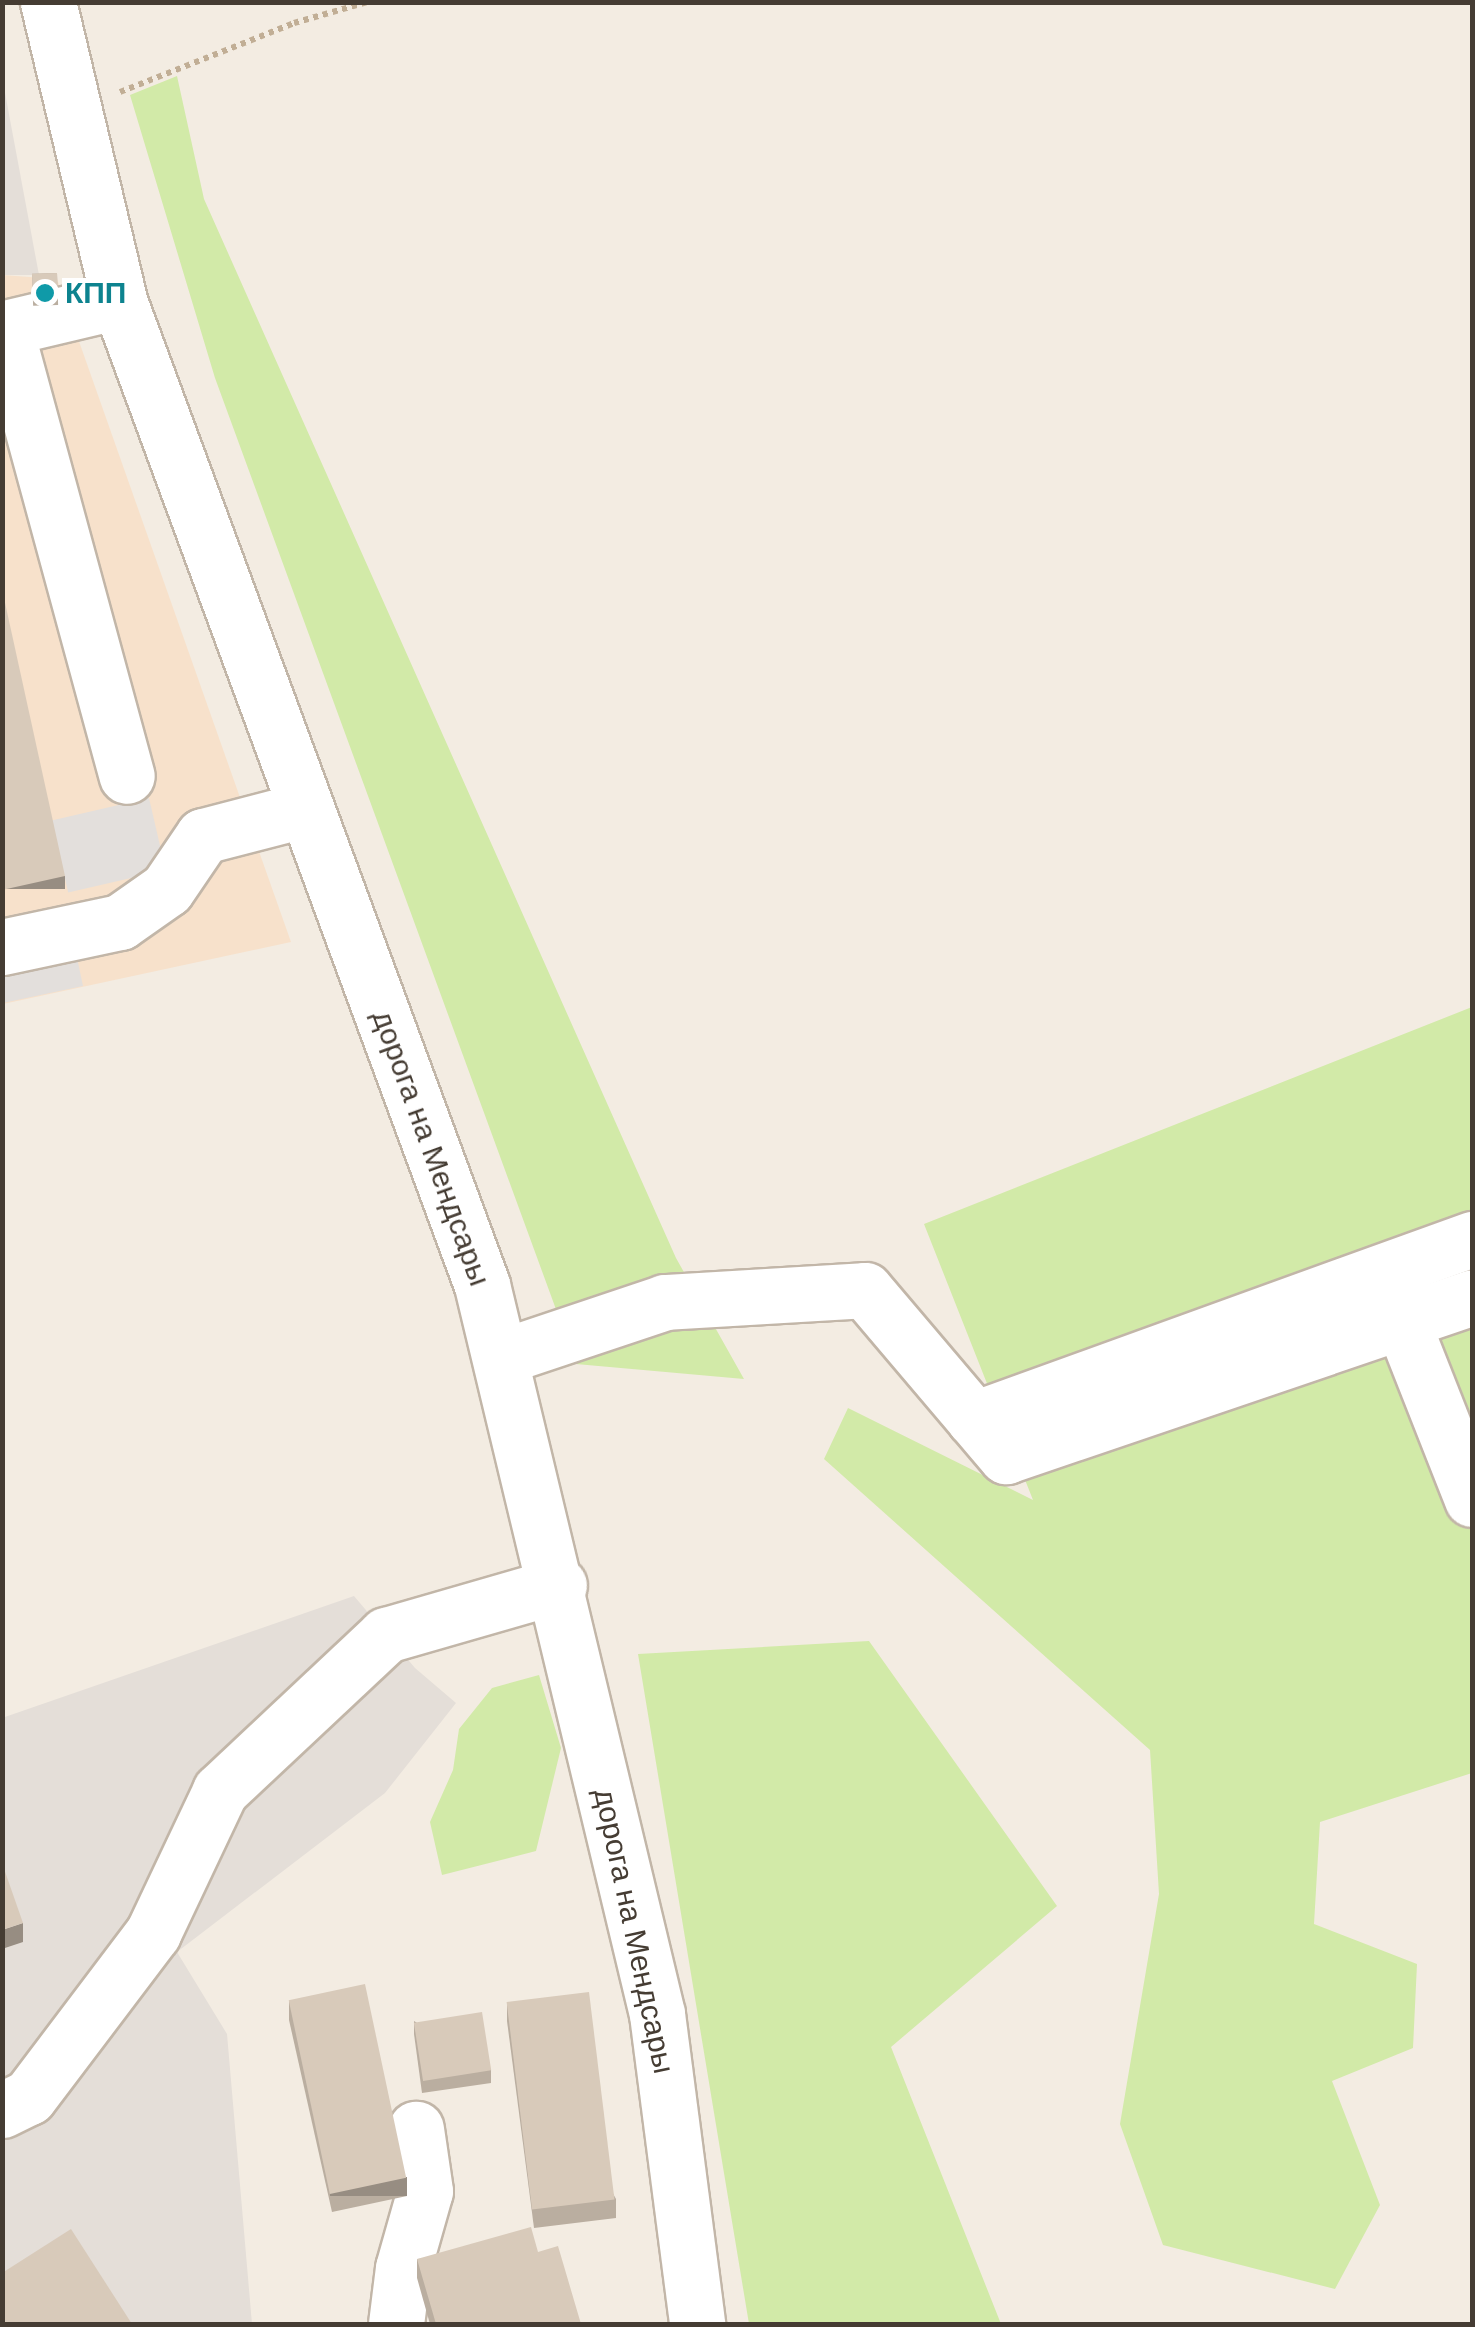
<!DOCTYPE html>
<html>
<head>
<meta charset="utf-8">
<style>
  body { margin:0 }
  #map { position:relative; width:1475px; height:2327px; overflow:hidden; background:#f3ece2; font-family:Arial,sans-serif }
  div>[style] { position:absolute }
  [style*='--x'] { left:calc(var(--x)*1px); top:calc(var(--y)*1px); width:calc(var(--w)*1px); rotate:calc(var(--a)*1deg) }
  .commercial>* { inset:0; background:#f7e1cb }
  .industrial>* { inset:0; background:#e4ded8 }
  .green>* { inset:0; background:#d2eaa8 }
  .parking>* { inset:0; background:#e3dfdc; transform-origin:0 0 }
  .path>* { height:6px; margin-top:-3px; transform-origin:0; background:repeating-linear-gradient(90deg,#c1ae95 0 5px,transparent 0 10px) }
  .roads { filter:drop-shadow(2px 0 #c2b6a8) drop-shadow(-2px 0 #c2b6a8) drop-shadow(0 2px #c2b6a8) drop-shadow(0 -2px #c2b6a8) }
  .minor>* { height:55px; margin:-27.5px; padding:0 27.5px; transform-origin:27.5px; border-radius:27.5px; background:#fff }
  .wall>* { inset:0; background:#baaea0; transform-origin:0 0 }
  .shaded-wall>* { inset:0; background:#978d82; transform-origin:0 0 }
  .building>* { inset:0; background:#d8caba; transform-origin:0 0 }
  .dots>* { width:28px; height:28px; translate:-50% -50%; box-sizing:border-box; border:5px solid #fff; border-radius:50% }
  span { translate:-50% -50%; white-space:nowrap; text-align:center; line-height:1.15; -webkit-text-stroke:10px #fff; paint-order:stroke }
  .culture-label { font-size:30px; color:#0d838f; font-weight:700 }
  .left { translate:0 -50%; text-align:left }
  .street-label { font-size:30px; color:#453c33 }
  .frame { position:absolute; inset:0; border:5px solid #453c33; pointer-events:none }
</style>
</head>
<body>
<div id="map">
  <div class="commercial">
    <div style="clip-path:polygon(2px 275px,57px 279px,291px 942px,3px 1004px)"></div>
  </div>
  <div class="industrial">
    <div style="clip-path:polygon(3px 82px,39px 275px,3px 275px)"></div>
    <div style="clip-path:polygon(354px 1596px,415px 1668px,456px 1703px,385px 1793px,177px 1952px,227px 2034px,252px 2324px,3px 2324px,2px 1718px)"></div>
  </div>
  <div class="green">
    <div style="clip-path:polygon(177px 76px,204px 199px,676px 1258px,744px 1379px,576px 1364px,215px 378px,130px 95px)"></div>
    <div style="clip-path:polygon(1472px 1007px,1472px 1773px,1320px 1822px,1314px 1924px,1417px 1964px,1413px 2048px,1332px 2081px,1380px 2205px,1335px 2289px,1163px 2245px,1120px 2124px,1159px 1894px,1150px 1750px,824px 1459px,848px 1408px,1033px 1500px,924px 1224px)"></div>
    <div style="clip-path:polygon(869px 1641px,1057px 1906px,891px 2047px,1001px 2324px,749px 2324px,638px 1654px)"></div>
    <div style="clip-path:polygon(539px 1675px,561px 1748px,536px 1851px,442px 1875px,430px 1822px,453px 1770px,459px 1729px,492px 1688px)"></div>
  </div>
  <div class="parking">
    <div style="left:149px;top:798px;width:74px;height:100px;rotate:77deg"></div>
    <div style="clip-path:polygon(69px 920px,83px 986px,3px 1003px,2px 934px)"></div>
  </div>
  <div class="path">
    <div style="--x:120;--y:92;--w:187;--a:-21.6"></div>
    <div style="--x:294;--y:23;--w:76;--a:-16"></div>
  </div>
  <div class="roads">
    <div class="minor">
      <div style="--x:48;--y:2;--w:307;--a:76.6"></div>
      <div style="--x:119;--y:301;--w:1049;--a:69.75"></div>
      <div style="--x:482;--y:1285;--w:750;--a:76.5"></div>
      <div style="--x:657;--y:2014;--w:313;--a:82.6"></div>
      <div style="--x:119;--y:301;--w:117;--a:166.7"></div>
      <div style="--x:5;--y:328;--w:464;--a:74.8"></div>
      <div style="--x:2;--y:947;--w:121;--a:-12"></div>
      <div style="--x:120;--y:922;--w:57;--a:-35.1"></div>
      <div style="--x:167;--y:889;--w:64;--a:-55.8"></div>
      <div style="--x:203;--y:836;--w:103;--a:-14.6"></div>
      <div style="--x:1403;--y:1324;--w:188;--a:68.5"></div>
      <div style="--x:501;--y:1357;--w:173;--a:-18.5"></div>
      <div style="--x:665;--y:1302;--w:200;--a:-3.4"></div>
      <div style="--x:865;--y:1290;--w:218;--a:49.7"></div>
      <div style="--x:1006;--y:1456;--w:492;--a:-18.8"></div>
      <div style="--x:974;--y:1419;--w:530;--a:-19.87"></div>
      <div style="--x:2;--y:2110;--w:30;--a:-26"></div>
      <div style="--x:29;--y:2097;--w:206;--a:-52.9"></div>
      <div style="--x:153;--y:1933;--w:157;--a:-64.7"></div>
      <div style="--x:220;--y:1791;--w:228;--a:-43.2"></div>
      <div style="--x:386;--y:1635;--w:180;--a:-16.1"></div>
      <div style="--x:396;--y:2324;--w:56;--a:-82.9"></div>
      <div style="--x:403;--y:2268;--w:80;--a:-74.1"></div>
      <div style="--x:425;--y:2191;--w:63;--a:-98.3"></div>
    </div>
  </div>
  <div class="wall">
    <div style="left:57px;top:273px;width:32px;height:25px;rotate:88deg"></div>
    <div style="clip-path:polygon(289px 2001px,407px 2196px,332px 2212px,289px 2020px)"></div>
    <div style="clip-path:polygon(507px 2002px,616px 2199px,616px 2218px,534px 2228px,507px 2021px)"></div>
    <div style="clip-path:polygon(414px 2021px,491px 2070px,491px 2083px,422px 2093px,414px 2034px)"></div>
    <div style="clip-path:polygon(538px 2252px,581px 2324px,430px 2324px,417px 2278px,417px 2259px)"></div>
  </div>
  <div class="shaded-wall">
    <div style="left:65px;top:876px;width:13px;height:65px;rotate:90deg"></div>
    <div style="clip-path:polygon(23px 1923px,23px 1942px,2px 1949px,2px 1930px)"></div>
    <div style="left:407px;top:2177px;width:19px;height:77px;rotate:90deg"></div>
  </div>
  <div class="building">
    <div style="left:57px;top:273px;width:25px;height:25px;rotate:88deg"></div>
    <div style="clip-path:polygon(2px 589px,65px 876px,2px 890px)"></div>
    <div style="clip-path:polygon(2px 1863px,23px 1923px,2px 1930px)"></div>
    <div style="left:365px;top:1984px;width:198px;height:78px;rotate:78deg"></div>
    <div style="left:589px;top:1992px;width:209px;height:83px;rotate:83deg"></div>
    <div style="left:482px;top:2012px;width:59px;height:69px;rotate:81deg"></div>
    <div style="clip-path:polygon(531px 2227px,538px 2252px,558px 2246px,581px 2324px,436px 2324px,417px 2259px)"></div>
    <div style="clip-path:polygon(71px 2229px,132px 2324px,2px 2324px,2px 2273px)"></div>
  </div>
  <div class="dots">
    <div style="left:45px;top:293px;background:#0f9aa8"></div>
  </div>
  <div class="culture-label">
    <span class="left" style="left:65px;top:293px">КПП</span>
  </div>
  <div class="street-label">
    <span style="left:431px;top:1148px;rotate:70deg">дорога на Мендсары</span>
    <span style="left:634px;top:1931px;rotate:78deg">дорога на Мендсары</span>
  </div>
  <div class="frame"></div>
</div>
</body>
</html>
